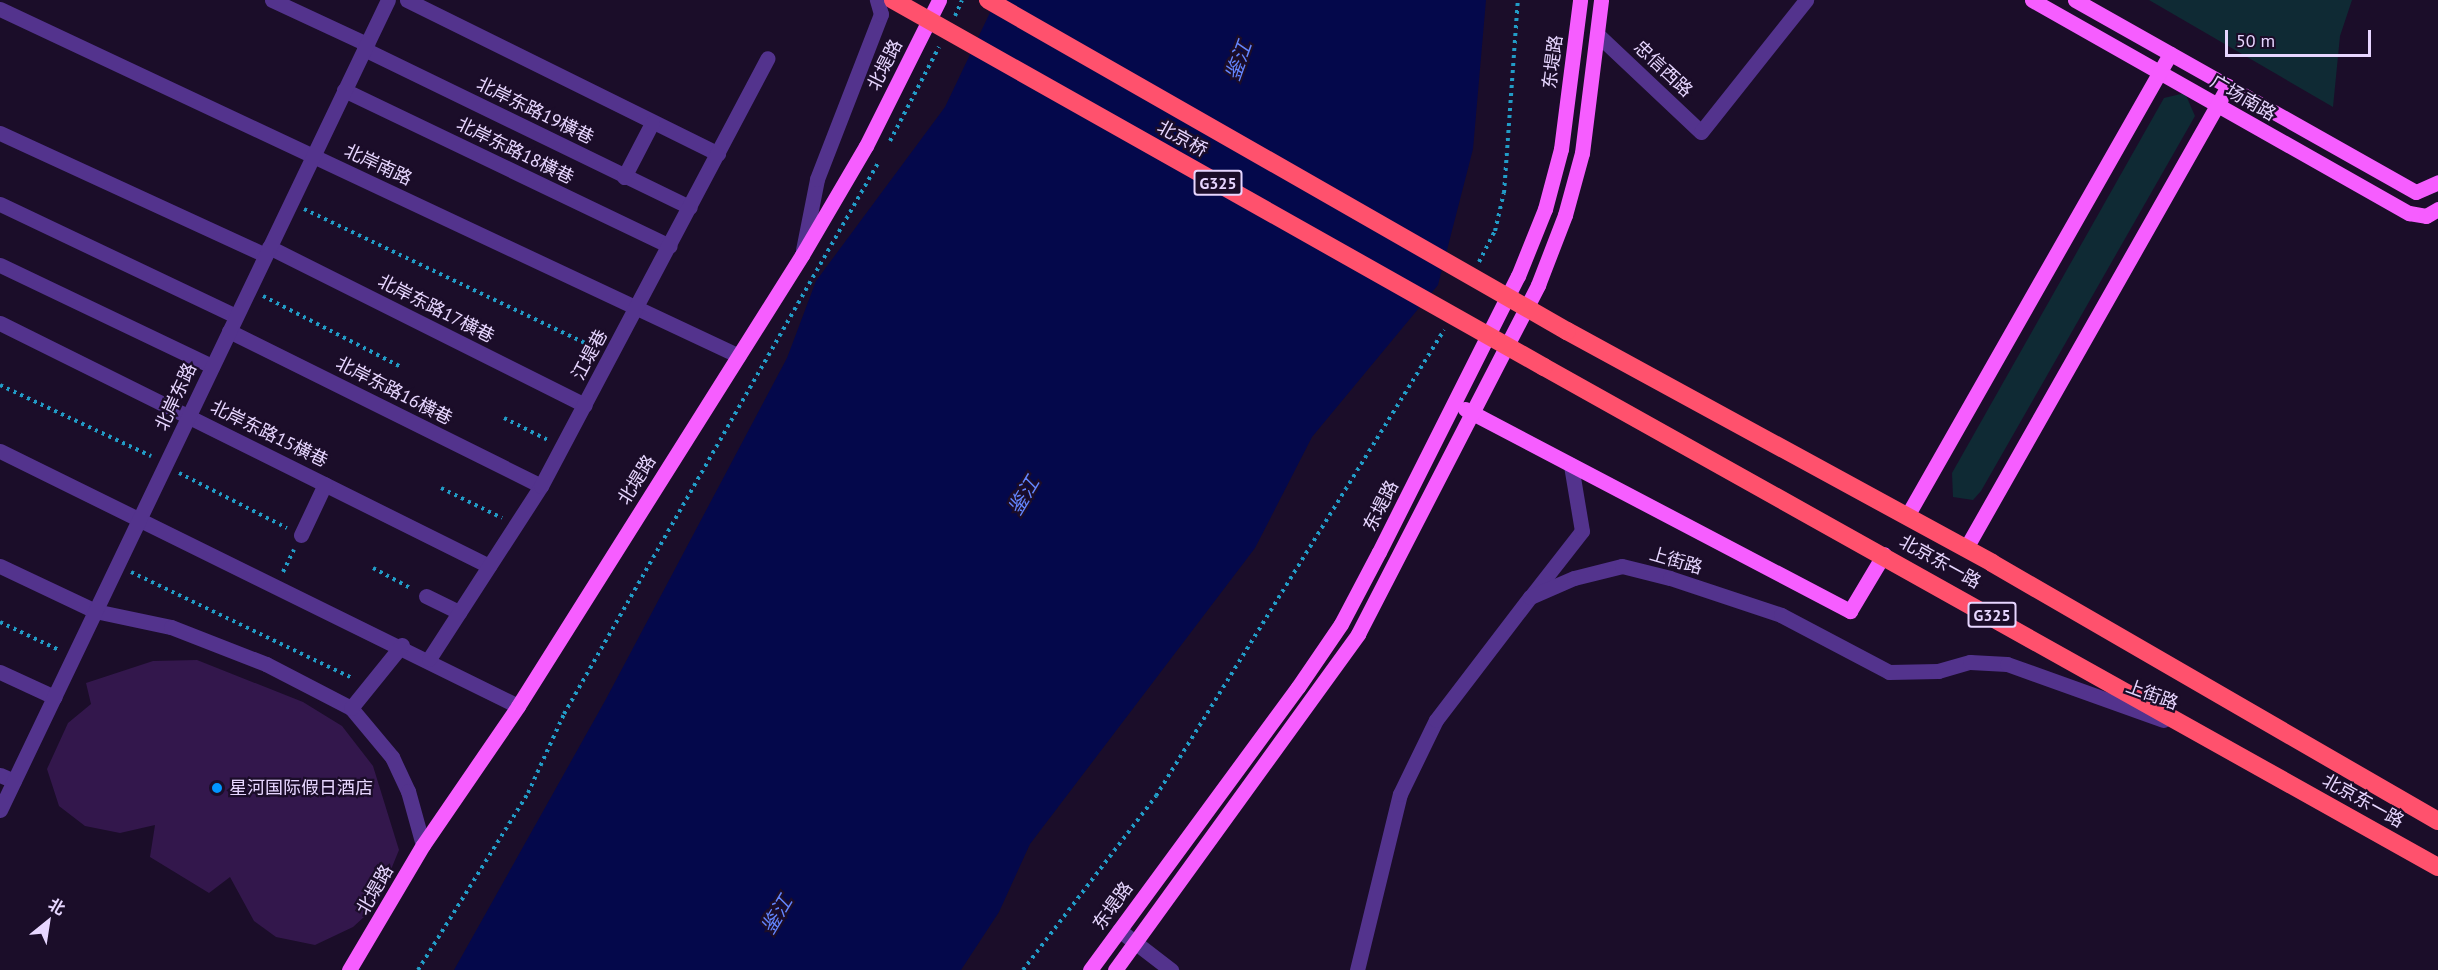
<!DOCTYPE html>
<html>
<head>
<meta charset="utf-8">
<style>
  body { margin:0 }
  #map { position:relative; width:2438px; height:970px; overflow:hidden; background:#1b0d29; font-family:"PT Sans","Noto Sans SC",sans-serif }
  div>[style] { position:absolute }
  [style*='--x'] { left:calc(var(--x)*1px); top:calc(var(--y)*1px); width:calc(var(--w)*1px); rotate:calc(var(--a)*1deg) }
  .green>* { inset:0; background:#0f2a34 }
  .water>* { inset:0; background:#04084b }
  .building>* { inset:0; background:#33174c }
  .path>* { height:4px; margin-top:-2px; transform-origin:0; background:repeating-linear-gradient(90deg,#229cc7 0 3px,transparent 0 7.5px) }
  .minor>* { height:15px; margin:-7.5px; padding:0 7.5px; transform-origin:7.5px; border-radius:7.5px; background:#53338d }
  .major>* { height:15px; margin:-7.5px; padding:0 7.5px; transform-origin:7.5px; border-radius:7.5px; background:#f65dff }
  .highway>* { height:18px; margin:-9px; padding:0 9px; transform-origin:9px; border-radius:9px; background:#ff516d }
  .highway-bridge>* { height:18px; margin:-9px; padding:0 9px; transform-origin:9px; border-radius:9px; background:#ff516d }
  .dots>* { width:16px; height:16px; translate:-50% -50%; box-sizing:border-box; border:3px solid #1b0d29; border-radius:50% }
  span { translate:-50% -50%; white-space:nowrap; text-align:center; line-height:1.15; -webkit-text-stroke:4.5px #1b0d29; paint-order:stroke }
  .shield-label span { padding:2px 4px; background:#1b0d29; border:2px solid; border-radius:4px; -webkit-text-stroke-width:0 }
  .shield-label { font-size:16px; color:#e7d6ff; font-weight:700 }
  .street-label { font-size:18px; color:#e7d6ff }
  .poi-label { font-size:18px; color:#e7d6ff }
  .left { translate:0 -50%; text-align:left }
  .water-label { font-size:20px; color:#6486ff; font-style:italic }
  .north { position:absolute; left:18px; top:892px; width:60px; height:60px; -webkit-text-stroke:4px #1b0d29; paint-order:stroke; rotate:30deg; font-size:16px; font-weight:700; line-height:24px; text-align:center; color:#e7d6ff }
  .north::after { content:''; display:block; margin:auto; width:21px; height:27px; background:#e7d6ff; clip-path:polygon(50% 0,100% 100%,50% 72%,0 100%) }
  .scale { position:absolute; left:2225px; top:30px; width:146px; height:27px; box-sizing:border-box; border:3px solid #e7d6ff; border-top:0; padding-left:8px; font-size:18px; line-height:21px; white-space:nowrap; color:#e7d6ff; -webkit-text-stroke:4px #1b0d29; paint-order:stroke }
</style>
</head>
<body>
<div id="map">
  <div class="green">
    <div style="clip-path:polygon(2149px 0,2352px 0,2340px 36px,2333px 107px)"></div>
    <div style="clip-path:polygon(2185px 93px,2195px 116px,1981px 491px,1973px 500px,1953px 497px,1952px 473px,2164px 98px)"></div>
  </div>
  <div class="water">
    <div style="clip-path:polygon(996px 0,1486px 0,1473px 149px,1438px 285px,1312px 437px,1255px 548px,1030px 844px,999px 912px,961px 970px,454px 970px,606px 699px,787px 358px,816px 281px,945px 107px)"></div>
  </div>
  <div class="building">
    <div style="clip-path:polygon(197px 660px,303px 702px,342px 726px,373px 766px,399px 850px,376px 906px,353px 927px,315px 945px,276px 937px,254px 921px,230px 877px,209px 893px,150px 857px,155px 825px,120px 833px,85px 826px,59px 806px,47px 769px,68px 723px,91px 704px,86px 683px,153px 661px)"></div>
  </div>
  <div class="path">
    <div style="--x:955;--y:16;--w:17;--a:-66"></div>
    <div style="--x:890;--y:141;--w:106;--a:-62.5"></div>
    <div style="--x:304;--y:209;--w:326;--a:25.5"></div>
    <div style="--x:1479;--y:262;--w:35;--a:-63"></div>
    <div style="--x:1495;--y:231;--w:39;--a:-77"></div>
    <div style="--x:1504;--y:193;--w:194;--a:-85.9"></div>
    <div style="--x:263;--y:296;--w:155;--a:27.2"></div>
    <div style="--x:0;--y:385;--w:167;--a:25.2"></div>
    <div style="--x:504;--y:418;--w:49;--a:26.6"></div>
    <div style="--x:179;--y:473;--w:121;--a:27"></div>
    <div style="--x:441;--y:488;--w:68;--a:26.2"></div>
    <div style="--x:373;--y:568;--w:44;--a:28.3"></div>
    <div style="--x:131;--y:572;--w:247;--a:25.6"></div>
    <div style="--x:283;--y:572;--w:25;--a:-64"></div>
    <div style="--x:0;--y:622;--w:65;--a:25.4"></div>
    <div style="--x:418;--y:970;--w:208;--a:-58.1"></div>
    <div style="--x:528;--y:793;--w:87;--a:-65.5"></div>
    <div style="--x:564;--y:714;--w:634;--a:-60.32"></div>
    <div style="--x:1023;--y:970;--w:219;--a:-52.6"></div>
    <div style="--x:1156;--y:796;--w:548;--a:-58.28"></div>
  </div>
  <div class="minor">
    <div style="--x:272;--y:0;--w:105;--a:24.9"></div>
    <div style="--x:407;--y:0;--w:347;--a:26.3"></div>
    <div style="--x:0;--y:9;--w:816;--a:25.15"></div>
    <div style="--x:1598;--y:35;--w:141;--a:43.3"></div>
    <div style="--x:1701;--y:132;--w:169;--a:-51.5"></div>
    <div style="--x:364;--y:49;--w:362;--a:25.9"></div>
    <div style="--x:344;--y:90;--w:361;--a:25.6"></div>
    <div style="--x:0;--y:133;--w:292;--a:24.7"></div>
    <div style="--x:624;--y:177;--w:61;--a:-62.6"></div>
    <div style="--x:0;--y:204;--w:261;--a:25.4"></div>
    <div style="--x:269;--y:247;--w:353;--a:26.6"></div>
    <div style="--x:803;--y:250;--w:72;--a:-78.8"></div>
    <div style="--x:817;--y:179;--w:177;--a:-68.8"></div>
    <div style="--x:881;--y:14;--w:15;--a:-106"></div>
    <div style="--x:0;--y:265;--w:235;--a:25.5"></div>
    <div style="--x:0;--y:323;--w:546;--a:26.42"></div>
    <div style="--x:229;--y:331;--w:348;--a:26.4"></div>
    <div style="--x:0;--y:451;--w:577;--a:26.21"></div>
    <div style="--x:301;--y:535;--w:56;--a:-64.8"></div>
    <div style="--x:0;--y:566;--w:105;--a:25.3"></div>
    <div style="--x:95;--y:611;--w:78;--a:11.9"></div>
    <div style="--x:171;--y:627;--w:102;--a:21.3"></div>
    <div style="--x:266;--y:664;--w:96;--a:27.4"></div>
    <div style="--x:351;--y:708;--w:64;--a:50.1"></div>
    <div style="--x:392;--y:757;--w:38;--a:65"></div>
    <div style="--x:408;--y:791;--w:56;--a:74.5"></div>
    <div style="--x:1532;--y:595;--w:81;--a:-52"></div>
    <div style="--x:1582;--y:531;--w:67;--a:-99.5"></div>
    <div style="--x:426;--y:596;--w:37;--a:26"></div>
    <div style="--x:429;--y:659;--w:206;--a:-57.1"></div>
    <div style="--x:541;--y:486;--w:484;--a:-62.1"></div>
    <div style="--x:0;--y:672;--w:60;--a:24.8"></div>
    <div style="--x:351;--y:708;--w:81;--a:-51"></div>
    <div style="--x:0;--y:775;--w:15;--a:23"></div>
    <div style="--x:0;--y:810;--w:898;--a:-64.41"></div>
    <div style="--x:1119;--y:930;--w:66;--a:37.6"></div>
    <div style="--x:1357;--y:970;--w:181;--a:-76.3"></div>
    <div style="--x:1400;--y:794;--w:82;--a:-64.1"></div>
    <div style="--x:1436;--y:720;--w:155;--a:-52.6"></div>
    <div style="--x:1530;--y:597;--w:48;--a:-23.4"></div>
    <div style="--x:1574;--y:578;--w:49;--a:-14"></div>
    <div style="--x:1622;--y:566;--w:49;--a:14"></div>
    <div style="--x:1670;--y:578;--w:117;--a:18.4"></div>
    <div style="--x:1781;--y:615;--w:122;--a:27.8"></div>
    <div style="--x:1889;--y:672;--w:49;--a:-1.2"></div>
    <div style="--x:1938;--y:671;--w:33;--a:-16"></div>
    <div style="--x:1970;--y:662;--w:37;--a:3"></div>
    <div style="--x:2007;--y:664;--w:166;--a:19.7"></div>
  </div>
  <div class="major">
    <div style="--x:2032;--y:0;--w:433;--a:29.5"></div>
    <div style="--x:2409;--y:213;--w:17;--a:10"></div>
    <div style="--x:2426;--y:216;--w:14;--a:-30"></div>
    <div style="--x:2075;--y:0;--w:391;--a:29.4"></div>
    <div style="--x:2416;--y:192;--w:24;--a:-24"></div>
    <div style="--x:1465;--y:409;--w:435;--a:27.7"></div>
    <div style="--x:1850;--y:611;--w:66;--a:-59.2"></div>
    <div style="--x:1907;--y:516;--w:532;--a:-60.35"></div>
    <div style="--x:1966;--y:548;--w:531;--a:-60.44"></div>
    <div style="--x:349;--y:970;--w:145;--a:-59.4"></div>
    <div style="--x:423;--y:845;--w:168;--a:-55.6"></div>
    <div style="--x:518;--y:706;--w:533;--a:-57.8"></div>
    <div style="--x:802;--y:255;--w:126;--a:-59.6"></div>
    <div style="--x:866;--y:146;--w:163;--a:-63.4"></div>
    <div style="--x:1090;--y:970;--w:351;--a:-53.7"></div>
    <div style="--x:1298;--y:687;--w:76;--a:-55.7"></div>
    <div style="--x:1341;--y:624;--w:81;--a:-62.2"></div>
    <div style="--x:1379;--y:552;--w:309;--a:-63.3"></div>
    <div style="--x:1518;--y:276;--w:72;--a:-68.1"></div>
    <div style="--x:1545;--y:209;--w:62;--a:-75.1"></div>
    <div style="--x:1561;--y:149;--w:150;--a:-82.7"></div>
    <div style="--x:1115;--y:970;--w:415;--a:-54.1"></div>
    <div style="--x:1358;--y:634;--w:393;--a:-62.7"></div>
    <div style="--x:1538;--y:285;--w:75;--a:-68.9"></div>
    <div style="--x:1565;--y:215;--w:64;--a:-74.7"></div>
    <div style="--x:1582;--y:153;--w:154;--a:-82.9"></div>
  </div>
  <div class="highway">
    <div style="--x:1567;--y:331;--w:484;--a:28.6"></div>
    <div style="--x:1992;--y:563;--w:515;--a:30.05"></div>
    <div style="--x:1544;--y:367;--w:1024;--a:29.22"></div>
  </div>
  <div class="highway-bridge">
    <div style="--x:893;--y:0;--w:747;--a:29.41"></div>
    <div style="--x:988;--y:0;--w:667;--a:29.76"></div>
  </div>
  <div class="dots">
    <div style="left:217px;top:788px;background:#0295ff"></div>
  </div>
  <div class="shield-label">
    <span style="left:1218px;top:183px">G325</span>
    <span style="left:1992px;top:615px">G325</span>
  </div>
  <div class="street-label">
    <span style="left:1553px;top:62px;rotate:-83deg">东堤路</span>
    <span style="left:885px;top:65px;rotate:-63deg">北堤路</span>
    <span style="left:1663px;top:69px;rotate:43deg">忠信西路</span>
    <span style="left:2243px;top:98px;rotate:30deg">广场南路</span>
    <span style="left:535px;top:111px;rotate:26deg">北岸东路19横巷</span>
    <span style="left:1182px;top:139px;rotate:29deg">北京桥</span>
    <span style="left:515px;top:151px;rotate:26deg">北岸东路18横巷</span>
    <span style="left:378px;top:165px;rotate:25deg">北岸南路</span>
    <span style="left:436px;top:309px;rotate:27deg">北岸东路17横巷</span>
    <span style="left:590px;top:355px;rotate:-62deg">江堤巷</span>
    <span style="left:394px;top:391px;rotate:27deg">北岸东路16横巷</span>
    <span style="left:176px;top:397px;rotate:-65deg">北岸东路</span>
    <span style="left:269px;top:434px;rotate:26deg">北岸东路15横巷</span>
    <span style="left:637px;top:480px;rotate:-58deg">北堤路</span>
    <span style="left:1381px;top:506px;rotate:-63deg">东堤路</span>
    <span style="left:1676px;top:561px;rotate:16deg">上街路</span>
    <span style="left:1940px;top:562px;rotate:29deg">北京东一路</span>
    <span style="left:2152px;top:695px;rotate:20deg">上街路</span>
    <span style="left:2363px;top:801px;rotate:29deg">北京东一路</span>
    <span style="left:375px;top:890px;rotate:-60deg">北堤路</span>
    <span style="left:1113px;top:906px;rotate:-54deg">东堤路</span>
  </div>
  <div class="poi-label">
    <span class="left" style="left:229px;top:788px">星河国际假日酒店</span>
  </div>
  <div class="water-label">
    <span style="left:1239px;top:61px;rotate:-70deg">鉴江</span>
    <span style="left:1024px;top:496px;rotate:-59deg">鉴江</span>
    <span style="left:777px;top:915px;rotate:-59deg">鉴江</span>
  </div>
  <div class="north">北</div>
  <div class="scale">50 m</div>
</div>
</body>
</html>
